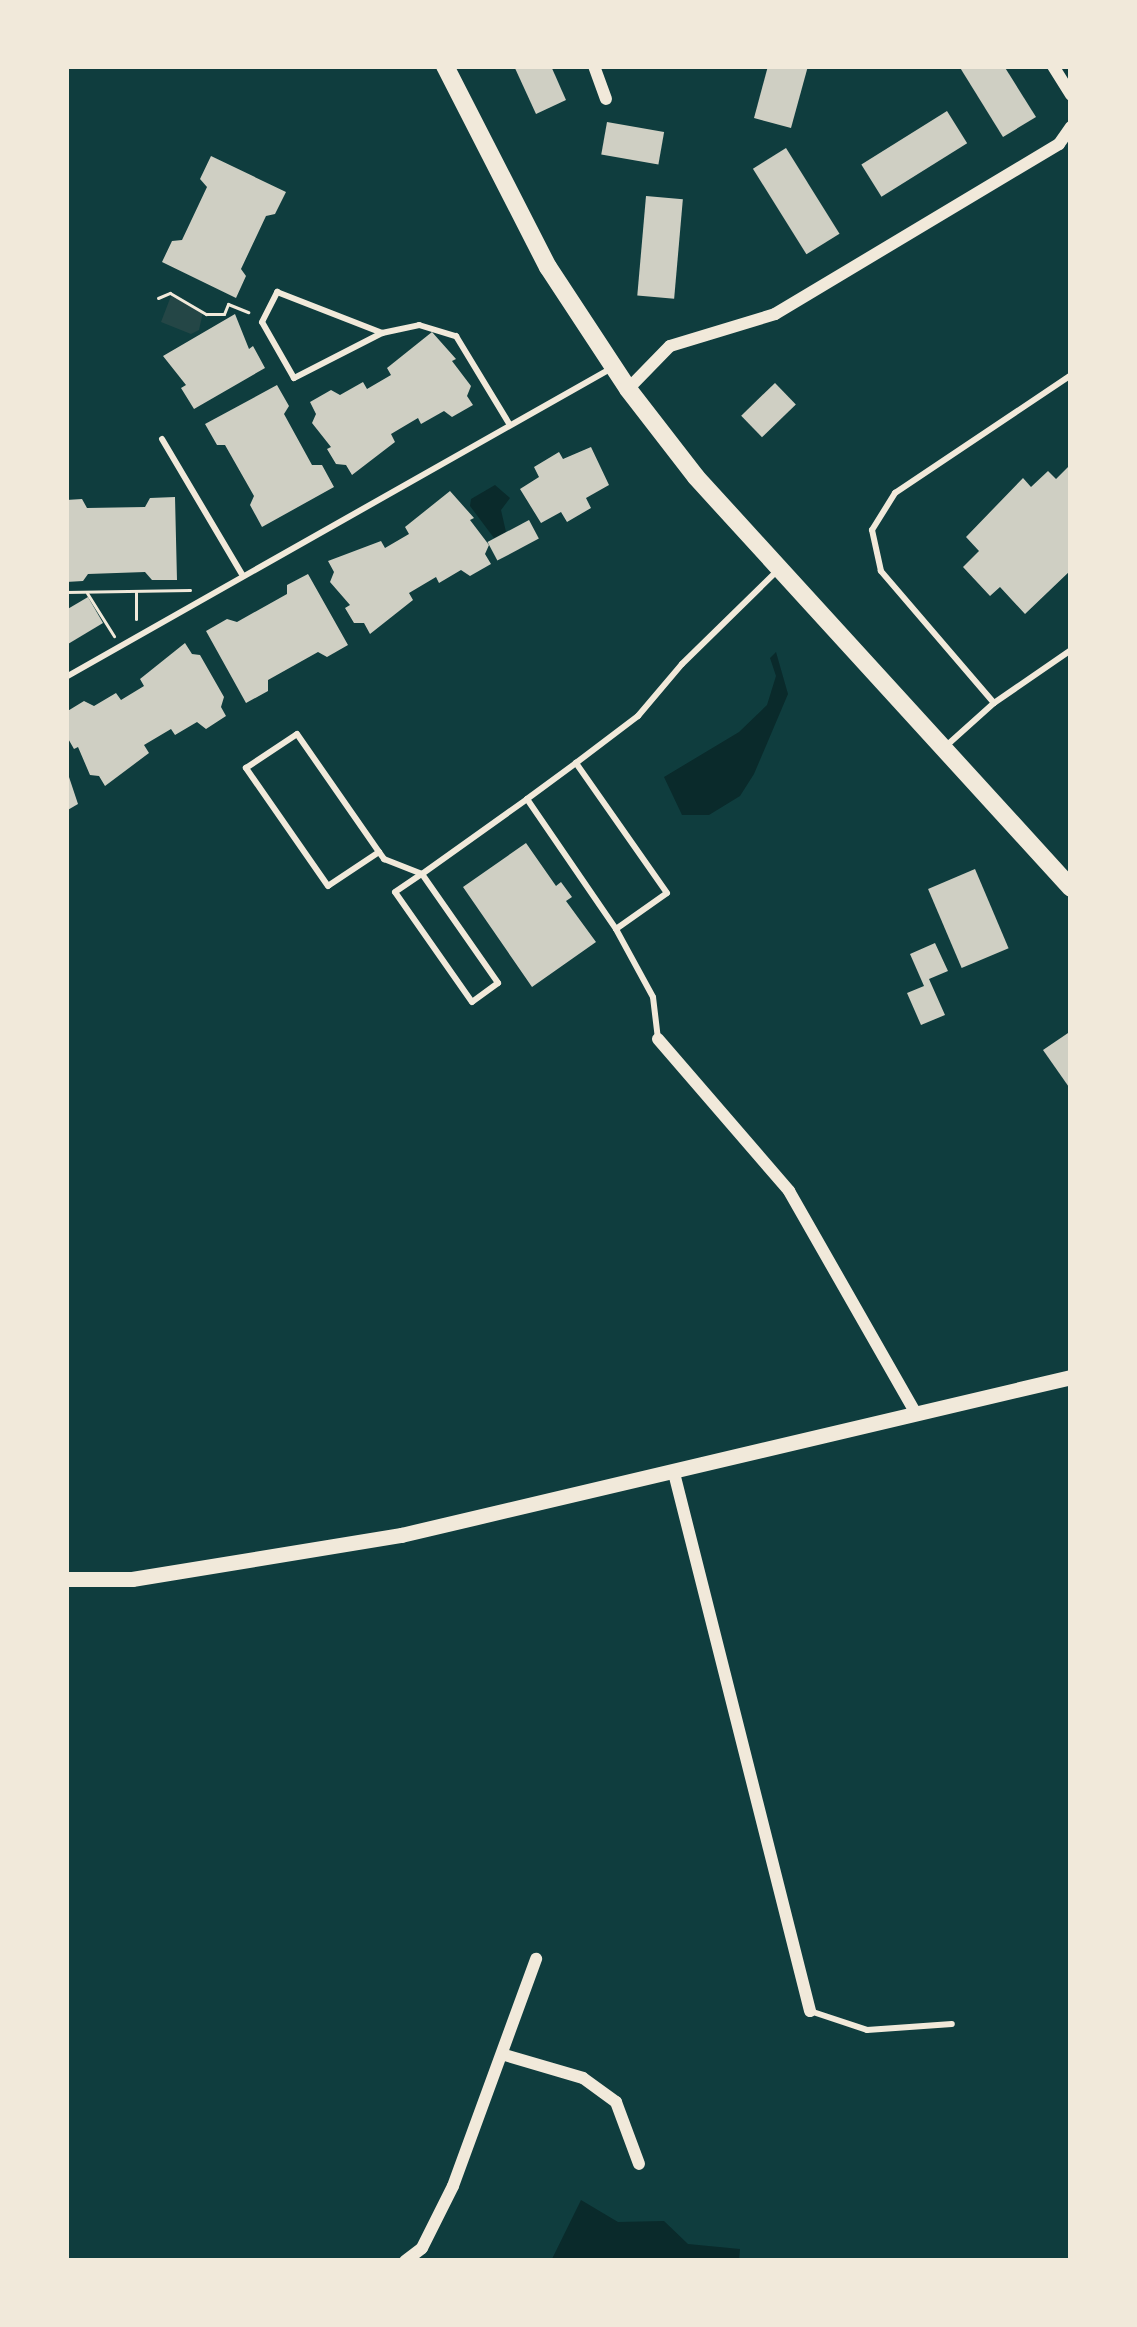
<!DOCTYPE html>
<html>
<head>
<meta charset="utf-8">
<style>
  body { margin:0 }
  #map { position:relative; width:1137px; height:2327px; overflow:hidden; background:#0f3d3e; font-family:Figtree,sans-serif }
  div>[style] { position:absolute }
  [style*='--x'] { left:calc(var(--x)*1px); top:calc(var(--y)*1px); width:calc(var(--w)*1px); rotate:calc(var(--a)*1deg) }
  .green>* { inset:0; background:#244646 }
  .water>* { inset:0; background:#0a2a2b }
  .building>* { inset:0; background:#cfcfc3; transform-origin:0 0 }
  .path>* { height:3px; margin:-1.5px; padding:0 1.5px; transform-origin:1.5px; border-radius:1.5px; background:#f1e9da }
  .service>* { height:6px; margin:-3px; padding:0 3px; transform-origin:3px; border-radius:3px; background:#f1e9da }
  .minor>* { height:12px; margin:-6px; padding:0 6px; transform-origin:6px; border-radius:6px; background:#f1e9da }
  .tertiary>* { height:15px; margin:-7.5px; padding:0 7.5px; transform-origin:7.5px; border-radius:7.5px; background:#f1e9da }
  .primary>* { height:18px; margin:-9px; padding:0 9px; transform-origin:9px; border-radius:9px; background:#f1e9da }
  span { translate:-50% -50%; white-space:nowrap; text-align:center; line-height:1.15; -webkit-text-stroke:10px #f1e9da; paint-order:stroke }
  .frame { position:absolute; inset:0; border:69px solid #f1e9da; pointer-events:none }
</style>
</head>
<body>
<div id="map">
  <div class="green">
    <div style="clip-path:polygon(171px 296px,203px 312px,199px 330px,191px 334px,161px 322px)"></div>
  </div>
  <div class="water">
    <div style="clip-path:polygon(495px 485px,510px 498px,501px 510px,506px 532px,494px 538px,470px 506px,471px 499px)"></div>
    <div style="clip-path:polygon(776px 652px,788px 694px,754px 774px,740px 796px,709px 815px,682px 815px,664px 777px,739px 732px,767px 705px,776px 676px,770px 658px)"></div>
    <div style="clip-path:polygon(581px 2200px,618px 2222px,664px 2221px,688px 2244px,740px 2249px,739px 2261px,551px 2261px)"></div>
  </div>
  <div class="building">
    <div style="clip-path:polygon(514px 66px,551px 66px,566px 100px,536px 114px)"></div>
    <div style="clip-path:polygon(768px 66px,808px 66px,791px 128px,754px 118px)"></div>
    <div style="clip-path:polygon(959px 66px,1004px 66px,1036px 117px,1003px 137px)"></div>
    <div style="left:947px;top:111px;width:38px;height:101px;rotate:58deg"></div>
    <div style="left:607px;top:122px;width:58px;height:33px;rotate:10deg"></div>
    <div style="left:786px;top:148px;width:101px;height:39px;rotate:58deg"></div>
    <div style="clip-path:polygon(211px 156px,286px 192px,275px 214px,266px 216px,241px 269px,246px 276px,236px 298px,162px 262px,172px 241px,182px 240px,207px 187px,200px 179px)"></div>
    <div style="left:646px;top:196px;width:37px;height:100px;rotate:5deg"></div>
    <div style="clip-path:polygon(235px 314px,249px 349px,253px 346px,265px 368px,194px 409px,181px 388px,186px 385px,163px 356px)"></div>
    <div style="clip-path:polygon(432px 332px,456px 359px,452px 361px,471px 386px,467px 396px,473px 405px,452px 417px,444px 411px,421px 424px,418px 418px,391px 434px,395px 442px,352px 475px,346px 465px,336px 464px,327px 449px,331px 447px,312px 423px,316px 414px,310px 402px,331px 390px,340px 395px,363px 382px,367px 389px,391px 375px,387px 368px)"></div>
    <div style="left:775px;top:383px;width:30px;height:47px;rotate:46deg"></div>
    <div style="clip-path:polygon(277px 385px,289px 406px,284px 414px,312px 465px,322px 465px,334px 487px,262px 527px,250px 505px,254px 496px,225px 445px,217px 445px,205px 424px)"></div>
    <div style="clip-path:polygon(591px 447px,609px 485px,586px 498px,591px 508px,567px 522px,561px 512px,541px 523px,520px 489px,539px 477px,534px 467px,559px 452px,563px 459px)"></div>
    <div style="clip-path:polygon(1071px 464px,1071px 570px,1025px 614px,1000px 587px,990px 596px,963px 567px,979px 551px,966px 537px,1023px 478px,1031px 487px,1048px 471px,1056px 479px)"></div>
    <div style="clip-path:polygon(450px 491px,474px 518px,470px 520px,489px 545px,485px 554px,491px 564px,470px 576px,461px 570px,439px 583px,436px 577px,409px 593px,413px 600px,370px 634px,364px 623px,354px 623px,345px 608px,350px 605px,330px 582px,334px 572px,328px 561px,381px 541px,385px 548px,409px 534px,405px 527px)"></div>
    <div style="clip-path:polygon(175px 497px,177px 580px,152px 580px,145px 572px,88px 574px,83px 581px,66px 582px,66px 500px,82px 499px,87px 508px,145px 507px,150px 498px)"></div>
    <div style="left:529px;top:520px;width:21px;height:47px;rotate:62deg"></div>
    <div style="clip-path:polygon(308px 574px,348px 645px,327px 657px,318px 652px,268px 680px,268px 691px,246px 703px,206px 631px,227px 619px,237px 622px,287px 594px,287px 585px)"></div>
    <div style="clip-path:polygon(88px 597px,103px 623px,68px 644px,66px 610px)"></div>
    <div style="clip-path:polygon(185px 643px,192px 654px,200px 655px,224px 697px,221px 707px,226px 716px,206px 729px,197px 722px,175px 735px,171px 729px,144px 745px,149px 753px,105px 786px,99px 776px,90px 775px,78px 747px,74px 749px,66px 735px,66px 712px,84px 701px,94px 706px,116px 693px,121px 700px,144px 686px,140px 679px)"></div>
    <div style="clip-path:polygon(66px 768px,78px 804px,66px 811px)"></div>
    <div style="clip-path:polygon(526px 843px,556px 886px,561px 882px,572px 897px,566px 901px,596px 942px,532px 987px,463px 887px)"></div>
    <div style="left:975px;top:869px;width:86px;height:51px;rotate:67deg"></div>
    <div style="clip-path:polygon(935px 943px,948px 971px,929px 979px,945px 1015px,921px 1025px,907px 993px,924px 986px,910px 954px)"></div>
    <div style="clip-path:polygon(1071px 1031px,1071px 1090px,1043px 1050px)"></div>
  </div>
  <div class="path">
    <div style="--x:158;--y:298;--w:13;--a:-23"></div>
    <div style="--x:170;--y:293;--w:42;--a:30.3"></div>
    <div style="--x:206;--y:314;--w:18;--a:0"></div>
    <div style="--x:224;--y:314;--w:11;--a:-68"></div>
    <div style="--x:228;--y:304;--w:22;--a:22"></div>
    <div style="--x:66;--y:592;--w:124;--a:-0.9"></div>
    <div style="--x:87;--y:593;--w:51;--a:57.9"></div>
    <div style="--x:136;--y:619;--w:27;--a:-90"></div>
  </div>
  <div class="service">
    <div style="--x:382;--y:333;--w:99;--a:152.9"></div>
    <div style="--x:294;--y:378;--w:64;--a:-119.7"></div>
    <div style="--x:262;--y:322;--w:34;--a:-63"></div>
    <div style="--x:277;--y:292;--w:113;--a:21.3"></div>
    <div style="--x:382;--y:333;--w:38;--a:-12"></div>
    <div style="--x:419;--y:325;--w:39;--a:17"></div>
    <div style="--x:456;--y:336;--w:104;--a:58.8"></div>
    <div style="--x:162;--y:439;--w:159;--a:59.4"></div>
    <div style="--x:66;--y:677;--w:625;--a:-29.52"></div>
    <div style="--x:994;--y:703;--w:174;--a:-130.6"></div>
    <div style="--x:881;--y:571;--w:42;--a:-102.4"></div>
    <div style="--x:872;--y:530;--w:44;--a:-58.1"></div>
    <div style="--x:895;--y:493;--w:212;--a:-33.8"></div>
    <div style="--x:946;--y:746;--w:64;--a:-41.9"></div>
    <div style="--x:994;--y:703;--w:93;--a:-34.5"></div>
    <div style="--x:527;--y:799;--w:158;--a:55.6"></div>
    <div style="--x:379;--y:852;--w:61;--a:146.3"></div>
    <div style="--x:328;--y:886;--w:144;--a:-124.8"></div>
    <div style="--x:246;--y:768;--w:61;--a:-33.7"></div>
    <div style="--x:297;--y:734;--w:144;--a:55.2"></div>
    <div style="--x:379;--y:852;--w:9;--a:54"></div>
    <div style="--x:384;--y:859;--w:41;--a:21.5"></div>
    <div style="--x:422;--y:874;--w:133;--a:55.1"></div>
    <div style="--x:498;--y:983;--w:32;--a:144"></div>
    <div style="--x:472;--y:1002;--w:134;--a:-125"></div>
    <div style="--x:395;--y:892;--w:32;--a:-34"></div>
    <div style="--x:422;--y:874;--w:129;--a:-35.5"></div>
    <div style="--x:527;--y:799;--w:61;--a:-36.3"></div>
    <div style="--x:658;--y:1039;--w:42;--a:-96.8"></div>
    <div style="--x:653;--y:997;--w:77;--a:-118.6"></div>
    <div style="--x:616;--y:929;--w:62;--a:-35.2"></div>
    <div style="--x:667;--y:893;--w:159;--a:-125"></div>
    <div style="--x:576;--y:763;--w:78;--a:-37.2"></div>
    <div style="--x:638;--y:716;--w:68;--a:-49.8"></div>
    <div style="--x:682;--y:664;--w:133;--a:-44.4"></div>
    <div style="--x:810;--y:2011;--w:60;--a:18.4"></div>
    <div style="--x:867;--y:2030;--w:85;--a:-4"></div>
  </div>
  <div class="minor">
    <div style="--x:594;--y:66;--w:35;--a:70"></div>
    <div style="--x:1053;--y:66;--w:34;--a:58"></div>
    <div style="--x:628;--y:389;--w:60;--a:-45.7"></div>
    <div style="--x:670;--y:346;--w:110;--a:-16.9"></div>
    <div style="--x:775;--y:314;--w:331;--a:-30.9"></div>
    <div style="--x:1059;--y:144;--w:21;--a:-55"></div>
    <div style="--x:658;--y:1039;--w:201;--a:49.2"></div>
    <div style="--x:789;--y:1191;--w:254;--a:60.3"></div>
    <div style="--x:674;--y:1473;--w:555;--a:75.81"></div>
    <div style="--x:505;--y:2055;--w:81;--a:16.4"></div>
    <div style="--x:583;--y:2078;--w:41;--a:36"></div>
    <div style="--x:616;--y:2102;--w:66;--a:69.6"></div>
    <div style="--x:405;--y:2261;--w:21;--a:-37"></div>
    <div style="--x:422;--y:2248;--w:69;--a:-63.4"></div>
    <div style="--x:453;--y:2186;--w:242;--a:-69.9"></div>
  </div>
  <div class="tertiary">
    <div style="--x:66;--y:1579;--w:66;--a:0"></div>
    <div style="--x:132;--y:1579;--w:273;--a:-9.3"></div>
    <div style="--x:401;--y:1535;--w:688;--a:-13.27"></div>
  </div>
  <div class="primary">
    <div style="--x:445;--y:66;--w:226;--a:62.9"></div>
    <div style="--x:548;--y:267;--w:146;--a:56.7"></div>
    <div style="--x:628;--y:389;--w:111;--a:52.3"></div>
    <div style="--x:696;--y:477;--w:556;--a:47.62"></div>
  </div>
  <div class="frame"></div>
</div>
</body>
</html>
